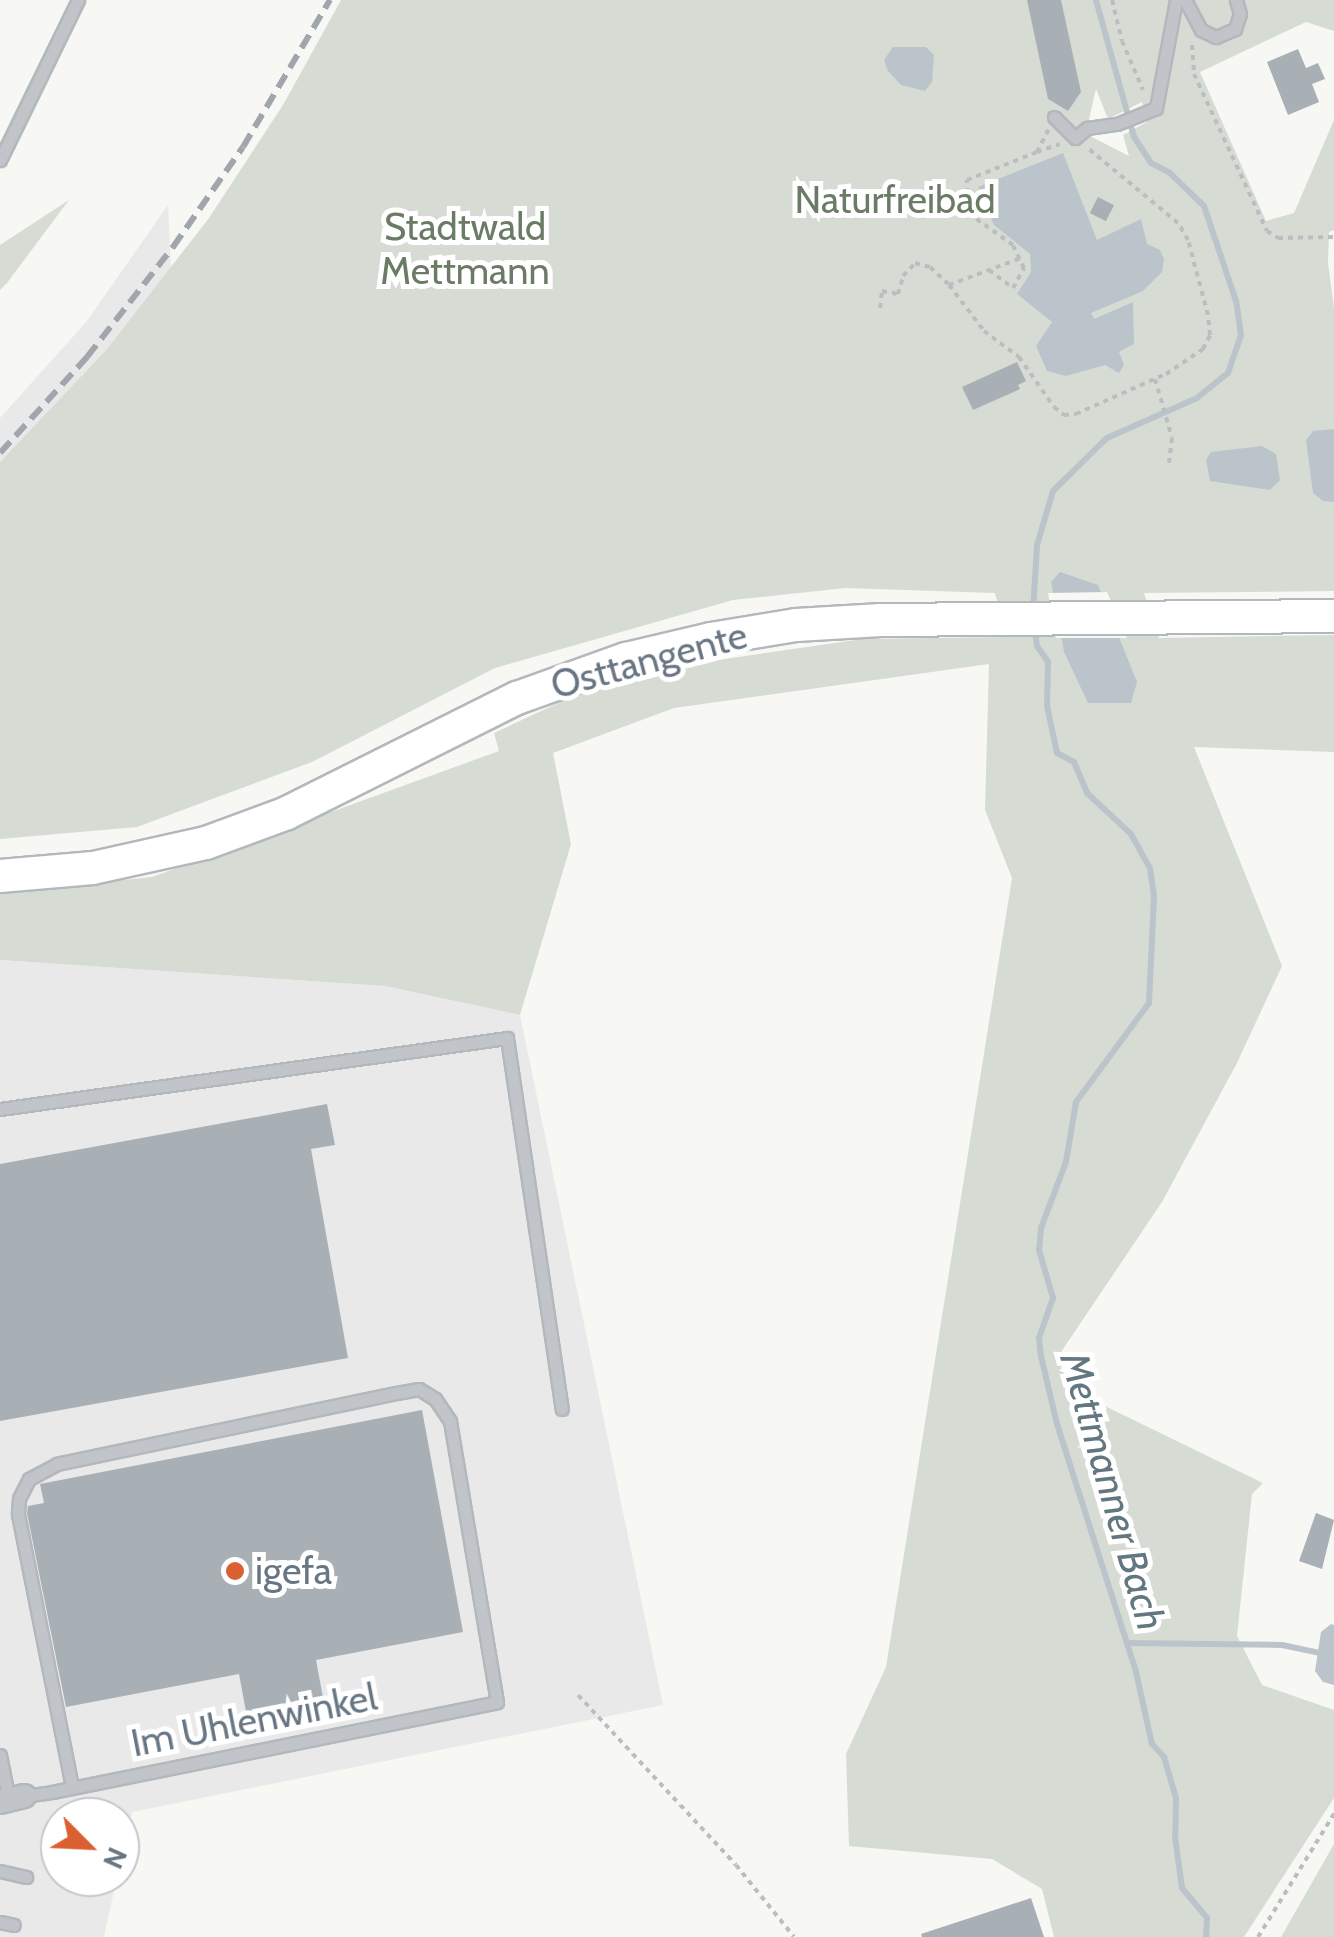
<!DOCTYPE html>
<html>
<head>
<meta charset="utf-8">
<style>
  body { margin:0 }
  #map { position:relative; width:1334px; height:1937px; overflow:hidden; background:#f7f7f4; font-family:Cabin,sans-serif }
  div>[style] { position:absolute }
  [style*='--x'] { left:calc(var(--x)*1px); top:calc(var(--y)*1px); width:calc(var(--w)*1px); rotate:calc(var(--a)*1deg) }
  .built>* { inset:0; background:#e8e9e8 }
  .green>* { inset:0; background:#d6dcd4 }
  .water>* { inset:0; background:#bbc4ca }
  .pier>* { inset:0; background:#f7f7f4 }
  .stream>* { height:6px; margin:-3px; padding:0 3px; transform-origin:3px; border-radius:3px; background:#bbc4ca }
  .building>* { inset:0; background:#a8afb5; transform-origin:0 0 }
  .path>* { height:4px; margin-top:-2px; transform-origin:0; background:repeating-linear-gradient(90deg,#bbbdc0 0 5px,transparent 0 10px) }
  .roads { filter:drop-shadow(2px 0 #b3b8bd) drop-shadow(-2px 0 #b3b8bd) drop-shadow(0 2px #b3b8bd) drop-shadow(0 -2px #b3b8bd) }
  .service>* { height:11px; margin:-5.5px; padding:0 5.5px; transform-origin:5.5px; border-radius:5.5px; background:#c1c4c8 }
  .minor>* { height:22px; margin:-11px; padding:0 11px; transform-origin:11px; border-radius:11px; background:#c1c4c8 }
  .secondary>* { height:32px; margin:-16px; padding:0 16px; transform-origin:16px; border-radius:16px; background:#fff }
  .rail>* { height:6px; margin-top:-3px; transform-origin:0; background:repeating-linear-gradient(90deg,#a0a6ac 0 15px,transparent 0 23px) }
  .dots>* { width:28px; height:28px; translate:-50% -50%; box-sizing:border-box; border:5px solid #fff; border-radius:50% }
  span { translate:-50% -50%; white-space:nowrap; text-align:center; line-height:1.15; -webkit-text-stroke:10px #fff; paint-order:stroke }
  .park-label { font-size:38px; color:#6a7b66 }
  .street-label { font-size:38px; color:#687684 }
  .poi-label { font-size:38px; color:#687684 }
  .left { translate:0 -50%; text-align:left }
  .water-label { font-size:40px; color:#637780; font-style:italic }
  .north { position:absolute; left:40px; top:1797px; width:100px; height:100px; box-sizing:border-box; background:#fff; border:2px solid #c3c8ce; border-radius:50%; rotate:114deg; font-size:28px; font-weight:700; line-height:40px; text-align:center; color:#687684 }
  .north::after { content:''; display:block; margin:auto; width:35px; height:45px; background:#db6031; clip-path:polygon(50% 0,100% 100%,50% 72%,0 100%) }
</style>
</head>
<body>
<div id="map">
  <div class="built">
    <div style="clip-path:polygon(168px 205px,171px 268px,107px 349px,0 462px,0 418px,87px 321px)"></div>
    <div style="clip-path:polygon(0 960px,385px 986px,520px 1015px,663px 1705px,132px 1812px,120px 1865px,120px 1817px,60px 1817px,60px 1877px,117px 1877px,104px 1937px,0 1937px)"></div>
  </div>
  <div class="green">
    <div style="clip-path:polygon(evenodd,341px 0,1334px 0,1334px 31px,1306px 22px,1200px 72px,1266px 221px,1294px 213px,1334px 120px,1334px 230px,1329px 232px,1328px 263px,1334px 308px,1334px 591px,1144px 593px,1159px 638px,1334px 635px,1334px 752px,1194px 747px,1282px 966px,1237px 1063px,1162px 1202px,1057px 1358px,1072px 1390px,1263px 1483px,1252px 1494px,1237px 1636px,1262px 1685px,1334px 1710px,1334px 1798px,1244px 1937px,1054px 1937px,1042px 1889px,992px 1859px,849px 1846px,846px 1754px,886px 1667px,1012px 878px,985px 810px,989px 664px,674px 708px,553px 753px,571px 844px,520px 1015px,385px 986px,0 960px,0 893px,152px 877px,499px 751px,494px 733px,573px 696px,718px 660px,862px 639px,1006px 637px,995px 593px,845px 588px,733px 600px,495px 668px,312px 762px,137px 827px,0 839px,0 462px,107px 349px,209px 218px,283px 105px,341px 0,1096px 89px,1108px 119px,1142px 102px,1147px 122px,1123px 135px,1129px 156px,1090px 136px,1087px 128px,1096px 89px)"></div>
    <div style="clip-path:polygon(69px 200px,7px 283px,0 290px,0 245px)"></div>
    <div style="clip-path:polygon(1334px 1844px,1334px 1937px,1281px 1937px)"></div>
  </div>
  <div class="water">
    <div style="clip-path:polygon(893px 47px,926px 47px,934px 55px,932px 82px,925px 91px,901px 85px,888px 71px,884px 60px)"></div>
    <div style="clip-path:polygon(1063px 153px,1097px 240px,1141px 219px,1147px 244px,1160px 250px,1164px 259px,1162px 272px,1143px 291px,1091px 313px,1094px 319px,1133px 302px,1134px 344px,1119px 352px,1124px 365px,1119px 373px,1105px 365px,1066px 376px,1047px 371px,1036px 346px,1052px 322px,1017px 294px,1031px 272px,1030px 254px,994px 225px,978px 187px)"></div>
    <div style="clip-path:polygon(1334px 429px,1334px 502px,1323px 501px,1313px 493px,1306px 440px,1313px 431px)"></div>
    <div style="clip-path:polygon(1262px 446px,1276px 454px,1280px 480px,1270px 490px,1210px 481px,1206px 460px,1211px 452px)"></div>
    <div style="clip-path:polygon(1060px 572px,1098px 585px,1137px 682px,1131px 703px,1088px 703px,1064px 652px,1051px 582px)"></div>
    <div style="clip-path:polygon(1331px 1624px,1334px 1625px,1334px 1685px,1323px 1682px,1315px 1671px,1321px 1632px)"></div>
  </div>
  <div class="pier">
    <div style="clip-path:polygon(1107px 592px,1127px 638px,1056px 638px,1048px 593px)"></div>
  </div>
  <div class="stream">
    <div style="--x:1033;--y:611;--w:66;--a:-86.5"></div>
    <div style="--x:1037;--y:545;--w:56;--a:-73.5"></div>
    <div style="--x:1053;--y:491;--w:76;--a:-44.5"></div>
    <div style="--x:1107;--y:438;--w:98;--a:-24"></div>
    <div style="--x:1197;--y:398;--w:40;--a:-39"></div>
    <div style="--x:1228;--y:373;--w:40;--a:-71.1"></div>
    <div style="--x:1241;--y:335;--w:34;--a:-98"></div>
    <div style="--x:1236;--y:301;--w:100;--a:-108.6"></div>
    <div style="--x:1204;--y:206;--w:47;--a:-135.9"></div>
    <div style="--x:1170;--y:173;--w:21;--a:-152"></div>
    <div style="--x:1151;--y:163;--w:31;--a:-123"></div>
    <div style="--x:1134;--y:137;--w:142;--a:-105.5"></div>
    <div style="--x:1035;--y:628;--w:18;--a:84"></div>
    <div style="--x:1037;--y:646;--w:19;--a:55"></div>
    <div style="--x:1048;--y:662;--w:44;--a:91.3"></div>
    <div style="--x:1047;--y:706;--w:48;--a:78"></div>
    <div style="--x:1057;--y:753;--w:19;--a:28"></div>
    <div style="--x:1074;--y:762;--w:34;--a:67"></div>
    <div style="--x:1087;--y:793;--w:60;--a:43"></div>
    <div style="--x:1131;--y:834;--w:39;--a:61"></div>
    <div style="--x:1150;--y:868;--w:29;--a:82"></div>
    <div style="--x:1154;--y:897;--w:106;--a:92.7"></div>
    <div style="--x:1149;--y:1003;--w:123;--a:126.4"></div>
    <div style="--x:1076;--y:1102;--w:61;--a:99.5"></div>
    <div style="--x:1066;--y:1162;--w:71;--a:110.7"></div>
    <div style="--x:1041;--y:1228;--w:22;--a:95"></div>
    <div style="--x:1039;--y:1250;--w:50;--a:73.7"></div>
    <div style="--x:1053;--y:1298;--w:42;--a:109.3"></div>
    <div style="--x:1039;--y:1338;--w:18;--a:84"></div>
    <div style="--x:1041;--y:1356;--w:70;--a:76.8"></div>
    <div style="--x:1057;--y:1424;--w:260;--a:72.3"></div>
    <div style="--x:1136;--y:1672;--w:74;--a:77.5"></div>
    <div style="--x:1152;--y:1744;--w:18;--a:47"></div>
    <div style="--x:1164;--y:1757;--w:43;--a:73.7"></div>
    <div style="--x:1176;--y:1798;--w:39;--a:91"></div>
    <div style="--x:1175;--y:1837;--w:51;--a:82.2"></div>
    <div style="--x:1182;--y:1888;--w:39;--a:50"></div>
    <div style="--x:1207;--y:1918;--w:19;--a:93"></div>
    <div style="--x:1127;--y:1643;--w:155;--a:0.7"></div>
    <div style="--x:1282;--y:1645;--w:53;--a:11.9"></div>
  </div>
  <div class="building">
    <div style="clip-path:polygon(1027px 0,1061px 0,1081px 92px,1068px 111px,1048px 99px)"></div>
    <div style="clip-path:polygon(1298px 49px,1306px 68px,1318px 63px,1325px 79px,1312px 84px,1319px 102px,1288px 115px,1267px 62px)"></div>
    <div style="left:1098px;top:197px;width:18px;height:18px;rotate:27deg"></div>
    <div style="clip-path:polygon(1017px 362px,1026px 381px,1018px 385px,1020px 389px,973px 410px,962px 387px)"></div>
    <div style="clip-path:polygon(327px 1104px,335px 1145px,311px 1149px,348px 1358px,0 1421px,0 1164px)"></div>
    <div style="clip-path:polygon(422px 1410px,463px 1632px,316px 1660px,324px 1703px,247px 1717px,239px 1674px,66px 1707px,27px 1513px,28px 1506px,44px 1503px,40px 1484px)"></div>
    <div style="clip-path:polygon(1316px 1513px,1334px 1520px,1322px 1569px,1299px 1561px)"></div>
    <div style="clip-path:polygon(1031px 1898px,1044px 1937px,922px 1937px,921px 1934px)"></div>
  </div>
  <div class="path">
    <div style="--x:1112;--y:0;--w:42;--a:76.3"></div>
    <div style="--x:1122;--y:41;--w:53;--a:66.8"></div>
    <div style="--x:1192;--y:45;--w:29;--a:86"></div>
    <div style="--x:1194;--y:74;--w:173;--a:65.1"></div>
    <div style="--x:1267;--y:231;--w:13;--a:32"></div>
    <div style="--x:1278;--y:238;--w:56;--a:-1"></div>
    <div style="--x:1037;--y:152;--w:24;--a:-19"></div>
    <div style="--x:989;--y:270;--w:30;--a:37"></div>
    <div style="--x:1013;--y:288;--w:23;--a:-61"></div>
    <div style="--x:1024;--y:268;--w:25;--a:-116"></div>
    <div style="--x:1013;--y:245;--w:55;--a:-144.6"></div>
    <div style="--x:968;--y:213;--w:33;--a:-92"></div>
    <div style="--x:967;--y:180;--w:75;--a:-21.8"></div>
    <div style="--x:1037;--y:152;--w:25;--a:-63"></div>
    <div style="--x:949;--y:285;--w:58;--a:52.7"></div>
    <div style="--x:984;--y:331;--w:44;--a:36.6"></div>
    <div style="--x:1019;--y:357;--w:61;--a:55"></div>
    <div style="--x:1054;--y:407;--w:13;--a:39"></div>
    <div style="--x:1064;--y:415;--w:12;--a:-5"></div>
    <div style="--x:1076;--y:414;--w:98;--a:-24"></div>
    <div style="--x:1166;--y:374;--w:45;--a:-34"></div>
    <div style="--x:1203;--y:349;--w:16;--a:-63"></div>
    <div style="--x:1210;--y:335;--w:20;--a:-96"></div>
    <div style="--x:1208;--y:315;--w:78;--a:-104.9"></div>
    <div style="--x:1188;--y:240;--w:20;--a:-120"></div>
    <div style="--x:1178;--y:223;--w:116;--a:-140.3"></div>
    <div style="--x:880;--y:308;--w:17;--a:-83"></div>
    <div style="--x:882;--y:291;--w:16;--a:11"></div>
    <div style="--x:898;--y:294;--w:19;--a:-74"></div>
    <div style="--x:903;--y:276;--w:18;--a:-47"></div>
    <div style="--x:915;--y:263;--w:16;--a:15"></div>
    <div style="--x:930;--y:267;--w:26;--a:43"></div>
    <div style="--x:949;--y:285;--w:77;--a:-20.6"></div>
    <div style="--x:1155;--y:379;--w:61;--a:73.9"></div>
    <div style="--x:1172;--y:438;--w:25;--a:97"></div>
    <div style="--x:578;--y:1695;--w:232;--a:47.1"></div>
    <div style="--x:736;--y:1865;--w:92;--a:51.1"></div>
    <div style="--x:1258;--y:1937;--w:145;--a:-58.3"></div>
  </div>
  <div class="roads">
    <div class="service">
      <div style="--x:1185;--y:0;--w:34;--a:62"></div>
      <div style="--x:1201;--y:30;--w:17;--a:25"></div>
      <div style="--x:1216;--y:37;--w:21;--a:-23"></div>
      <div style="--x:1235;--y:29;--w:16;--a:-72"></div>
      <div style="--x:1240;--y:14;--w:15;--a:-106"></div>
      <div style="--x:1054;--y:117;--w:30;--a:45"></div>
      <div style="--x:1075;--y:138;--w:16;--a:-40"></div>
      <div style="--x:1087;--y:128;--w:30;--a:-8"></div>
      <div style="--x:1117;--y:124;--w:42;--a:-22.3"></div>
      <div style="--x:1156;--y:108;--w:110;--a:-79.5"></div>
      <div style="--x:0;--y:160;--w:178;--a:-64"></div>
      <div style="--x:0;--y:1109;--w:512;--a:-7.97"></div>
      <div style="--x:507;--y:1038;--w:375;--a:81.6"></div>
      <div style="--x:0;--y:1755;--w:46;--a:78.7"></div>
      <div style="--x:24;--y:1796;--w:28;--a:-8"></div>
      <div style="--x:52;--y:1792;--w:454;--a:-11.4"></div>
      <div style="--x:497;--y:1702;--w:285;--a:-99.5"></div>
      <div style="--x:450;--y:1421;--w:27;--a:-124"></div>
      <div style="--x:435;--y:1399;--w:19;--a:-148"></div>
      <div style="--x:419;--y:1389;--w:23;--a:170"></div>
      <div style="--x:396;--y:1393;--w:346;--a:168.2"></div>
      <div style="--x:57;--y:1464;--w:32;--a:152"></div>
      <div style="--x:29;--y:1479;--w:22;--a:117"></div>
      <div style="--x:19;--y:1499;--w:15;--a:94"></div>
      <div style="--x:18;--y:1514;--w:278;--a:78.8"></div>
      <div style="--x:0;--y:1871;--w:27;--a:13"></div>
      <div style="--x:0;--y:1922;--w:14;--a:12"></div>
    </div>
    <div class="minor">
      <div style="--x:0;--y:1802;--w:25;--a:-14"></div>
    </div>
    <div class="secondary">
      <div style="--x:0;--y:876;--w:93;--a:-4.9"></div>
      <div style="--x:93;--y:868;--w:116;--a:-12.5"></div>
      <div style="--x:206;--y:843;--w:86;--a:-20.3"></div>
      <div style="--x:287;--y:813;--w:257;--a:-26.6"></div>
      <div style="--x:517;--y:698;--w:116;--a:-19.7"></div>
      <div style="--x:626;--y:659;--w:87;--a:-13.2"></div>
      <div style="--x:711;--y:639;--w:86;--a:-9.4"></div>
      <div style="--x:796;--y:625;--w:85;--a:-3.4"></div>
      <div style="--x:881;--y:620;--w:453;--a:-0.5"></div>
    </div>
  </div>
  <div class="rail">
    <div style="--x:0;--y:453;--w:130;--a:-47.8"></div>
    <div style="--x:87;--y:357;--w:140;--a:-52"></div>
    <div style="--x:173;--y:247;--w:122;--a:-55"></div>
    <div style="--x:243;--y:147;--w:171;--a:-59.4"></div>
  </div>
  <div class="dots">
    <div style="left:235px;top:1571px;background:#db6031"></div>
  </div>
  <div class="park-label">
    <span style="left:895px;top:200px">Naturfreibad</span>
    <span style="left:465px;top:249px">Stadtwald<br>Mettmann</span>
  </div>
  <div class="street-label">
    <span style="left:649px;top:660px;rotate:-15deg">Osttangente</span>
    <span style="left:254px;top:1720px;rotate:-11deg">Im Uhlenwinkel</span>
  </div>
  <div class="poi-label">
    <span class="left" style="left:255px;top:1571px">igefa</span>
  </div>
  <div class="water-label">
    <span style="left:1113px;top:1491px;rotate:74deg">Mettmanner Bach</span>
  </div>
  <div class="north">N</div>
</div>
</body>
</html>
